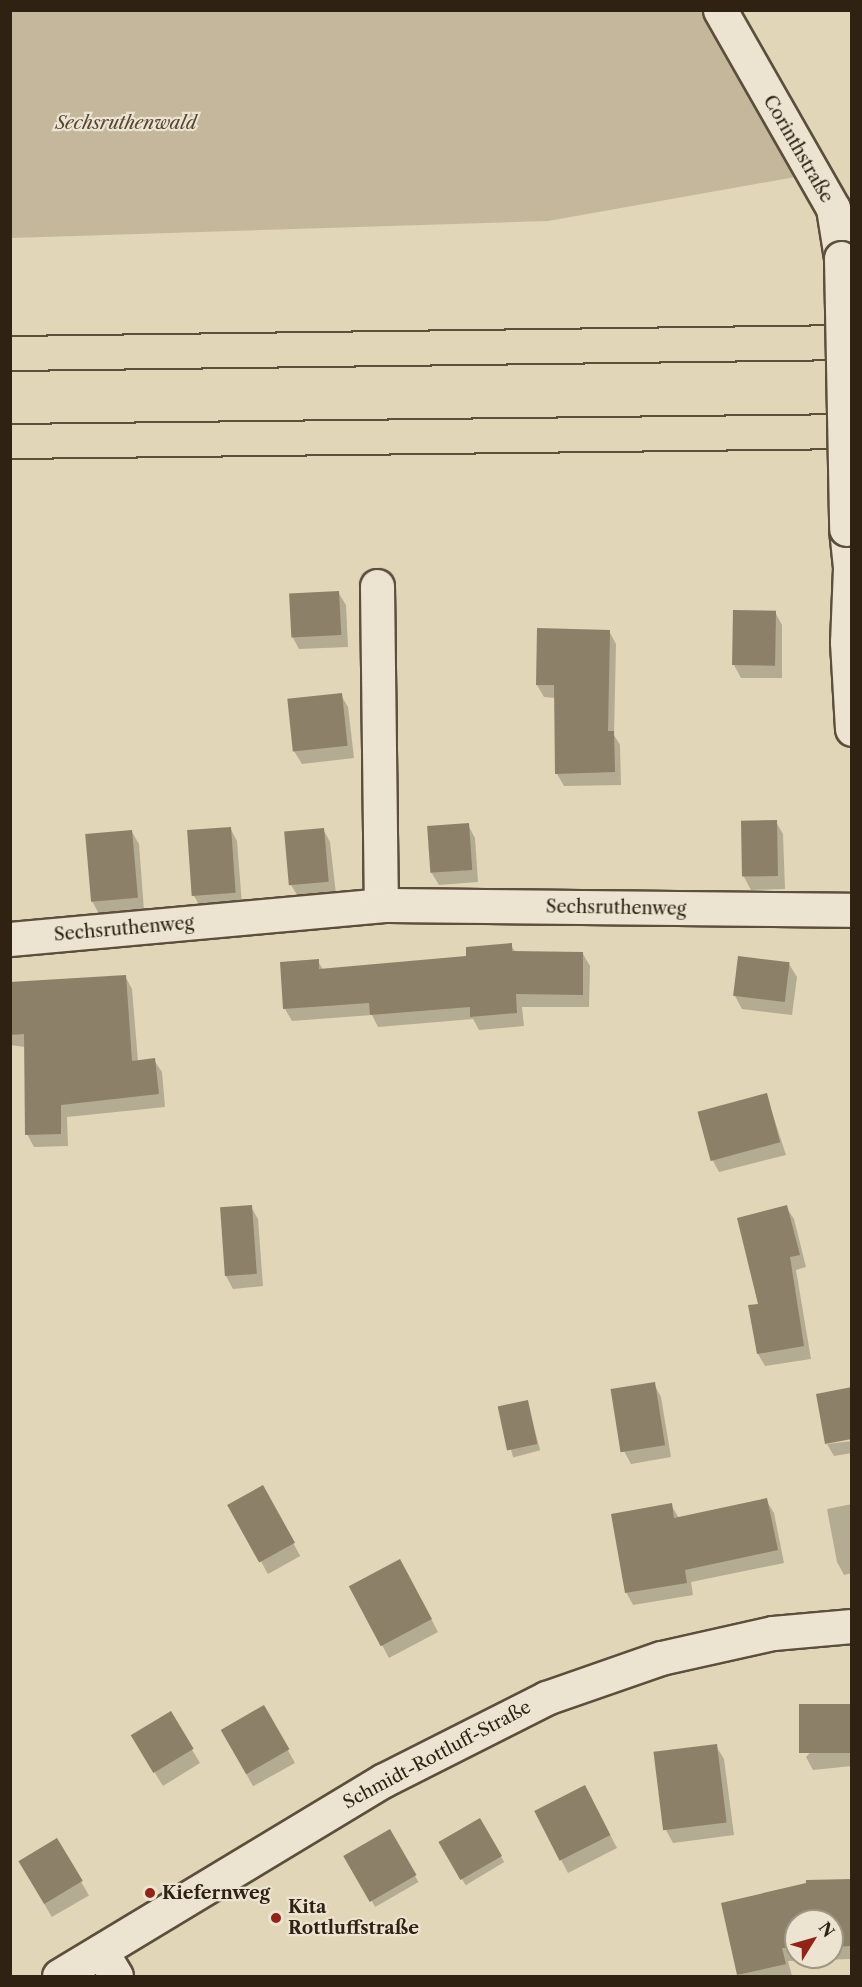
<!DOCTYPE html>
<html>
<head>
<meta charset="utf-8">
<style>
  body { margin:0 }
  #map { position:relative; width:862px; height:1987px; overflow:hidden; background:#e2d6b8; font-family:"Libre Caslon Text",serif }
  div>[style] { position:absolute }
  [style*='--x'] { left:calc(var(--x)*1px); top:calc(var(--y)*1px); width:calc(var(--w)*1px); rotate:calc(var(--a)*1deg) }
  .green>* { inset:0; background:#c4b79c }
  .shadow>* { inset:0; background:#0003; transform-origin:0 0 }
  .building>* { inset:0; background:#8c8068; transform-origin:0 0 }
  .roads { filter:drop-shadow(2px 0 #5c4f3c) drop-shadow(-2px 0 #5c4f3c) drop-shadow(0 2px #5c4f3c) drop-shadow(0 -2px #5c4f3c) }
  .minor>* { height:33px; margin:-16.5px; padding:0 16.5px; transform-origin:16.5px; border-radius:16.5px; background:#ece4d1 }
  .highway>* { height:33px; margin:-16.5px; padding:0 16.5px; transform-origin:16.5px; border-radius:16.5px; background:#e2d6b8 }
  .bridges { filter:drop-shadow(2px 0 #5c4f3c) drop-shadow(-2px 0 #5c4f3c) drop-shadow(0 2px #5c4f3c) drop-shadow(0 -2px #5c4f3c) }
  .minor-bridge>* { height:33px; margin:-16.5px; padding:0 16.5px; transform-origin:16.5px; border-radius:16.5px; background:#ece4d1 }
  .dots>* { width:16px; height:16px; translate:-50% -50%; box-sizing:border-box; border:3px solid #ece4d1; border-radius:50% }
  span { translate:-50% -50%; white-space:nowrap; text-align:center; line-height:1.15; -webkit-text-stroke:4.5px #ece4d1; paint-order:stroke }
  .park-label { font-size:18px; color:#544734; font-style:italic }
  .street-label { font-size:18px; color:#2f2212 }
  .poi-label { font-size:18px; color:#2f2212; font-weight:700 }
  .left { translate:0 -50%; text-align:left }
  .frame { position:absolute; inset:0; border:12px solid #2f2212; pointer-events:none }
  .north { position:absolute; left:784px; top:1909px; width:60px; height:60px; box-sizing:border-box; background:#ece4d1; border:2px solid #a09685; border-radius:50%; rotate:53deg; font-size:16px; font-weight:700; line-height:24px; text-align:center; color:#2f2212 }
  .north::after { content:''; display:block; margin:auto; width:21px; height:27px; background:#8f2418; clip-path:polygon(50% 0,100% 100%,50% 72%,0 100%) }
</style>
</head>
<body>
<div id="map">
  <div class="green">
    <div style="clip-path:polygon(11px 11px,704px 11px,801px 176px,548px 221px,11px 238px)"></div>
  </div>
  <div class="shadow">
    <div style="clip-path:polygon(338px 592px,346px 605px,348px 647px,299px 649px,292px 636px)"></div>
    <div style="clip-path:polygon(775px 612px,782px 625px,782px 678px,741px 678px,734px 665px)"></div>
    <div style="clip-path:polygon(609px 631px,616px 644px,614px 735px,620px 745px,621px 785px,564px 786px,557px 774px,555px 698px,544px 697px,537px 685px)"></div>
    <div style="clip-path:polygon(341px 695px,348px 707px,354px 758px,302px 764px,294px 751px)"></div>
    <div style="clip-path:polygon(776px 822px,783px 834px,785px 889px,751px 890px,744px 877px)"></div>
    <div style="clip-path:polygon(468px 825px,475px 838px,478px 882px,439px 885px,431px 872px,429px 827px)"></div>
    <div style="clip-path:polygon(230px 828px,237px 841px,242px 905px,201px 908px,194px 896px)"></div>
    <div style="clip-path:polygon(323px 829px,330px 842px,336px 894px,299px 898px,291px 885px)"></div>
    <div style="clip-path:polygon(132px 832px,139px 844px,144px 911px,99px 914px,92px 901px)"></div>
    <div style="clip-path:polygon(10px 881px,12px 910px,10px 911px)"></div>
    <div style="clip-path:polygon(511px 945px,516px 953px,583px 954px,590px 966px,589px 1007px,522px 1007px,524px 1026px,479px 1030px,473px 1019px,378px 1027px,372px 1015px,292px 1021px,285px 1009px,318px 961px,323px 970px,468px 957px)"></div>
    <div style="clip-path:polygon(789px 964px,797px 977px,792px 1015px,742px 1009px,735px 996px)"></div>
    <div style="clip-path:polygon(125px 976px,132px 989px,138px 1061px,154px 1060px,162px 1072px,165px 1107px,67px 1117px,68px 1146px,34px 1147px,27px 1134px,25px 1047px,10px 1045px,10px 984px)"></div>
    <div style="clip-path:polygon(766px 1094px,786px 1155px,719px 1172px,712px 1159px)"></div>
    <div style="clip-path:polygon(251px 1207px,258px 1219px,263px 1286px,233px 1289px,226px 1276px,221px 1209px)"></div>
    <div style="clip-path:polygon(786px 1207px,794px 1219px,806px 1267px,796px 1270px,811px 1359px,765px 1366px,758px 1354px,760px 1305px)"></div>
    <div style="clip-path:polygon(654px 1384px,661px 1397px,671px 1457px,631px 1464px,624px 1451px)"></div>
    <div style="left:527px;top:1401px;width:51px;height:28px;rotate:75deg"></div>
    <div style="clip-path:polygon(852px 1441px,852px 1453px,834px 1456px,827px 1444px)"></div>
    <div style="left:262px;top:1487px;width:79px;height:37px;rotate:61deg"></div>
    <div style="clip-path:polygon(766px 1500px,774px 1513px,784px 1563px,691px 1582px,693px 1595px,633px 1605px,626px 1592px,671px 1505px,679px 1518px)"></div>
    <div style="clip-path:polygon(852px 1504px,852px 1573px,844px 1575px,837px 1562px,827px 1509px)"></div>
    <div style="clip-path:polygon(407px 1573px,438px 1632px,389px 1658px,382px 1645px)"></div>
    <div style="clip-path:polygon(852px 1706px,852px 1766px,813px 1770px,806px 1757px)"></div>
    <div style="left:264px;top:1707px;width:64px;height:48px;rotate:61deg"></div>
    <div style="clip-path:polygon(170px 1713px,200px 1763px,163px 1786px,140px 1749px)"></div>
    <div style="clip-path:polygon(716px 1746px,724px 1759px,734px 1835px,673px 1843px,666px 1830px)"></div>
    <div style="clip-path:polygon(592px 1800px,617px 1848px,568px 1873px,536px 1812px)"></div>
    <div style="left:479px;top:1820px;width:49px;height:45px;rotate:59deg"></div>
    <div style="left:389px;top:1831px;width:59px;height:50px;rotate:60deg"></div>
    <div style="left:57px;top:1840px;width:64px;height:43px;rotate:60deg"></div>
    <div style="clip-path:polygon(evenodd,852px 1880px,852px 1959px,788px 1961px,792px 1976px,740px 1976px,723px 1904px,852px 1880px,796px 1921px,832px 1921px,832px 1957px,796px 1957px,796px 1921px)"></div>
  </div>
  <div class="building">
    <div style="left:339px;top:591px;width:44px;height:50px;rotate:87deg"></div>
    <div style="left:733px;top:610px;width:43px;height:55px;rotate:1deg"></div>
    <div style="clip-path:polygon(537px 628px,610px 630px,608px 731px,614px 731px,615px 772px,555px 774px,554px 685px,536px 685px)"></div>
    <div style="left:342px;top:693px;width:53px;height:55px;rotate:84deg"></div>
    <div style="left:777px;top:820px;width:56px;height:36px;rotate:89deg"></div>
    <div style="left:469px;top:823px;width:47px;height:42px;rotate:86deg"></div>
    <div style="left:231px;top:827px;width:66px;height:44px;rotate:86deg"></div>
    <div style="left:324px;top:828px;width:54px;height:40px;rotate:85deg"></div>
    <div style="left:132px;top:830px;width:68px;height:47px;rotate:85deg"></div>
    <div style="clip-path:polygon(512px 943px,512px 951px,583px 952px,583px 995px,516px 994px,517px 1013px,470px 1017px,470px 1007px,370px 1015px,369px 1003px,283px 1009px,280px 962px,319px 959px,319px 969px,466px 956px,466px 947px)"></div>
    <div style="left:738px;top:956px;width:52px;height:40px;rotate:7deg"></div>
    <div style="clip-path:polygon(126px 975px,132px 1061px,155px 1058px,159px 1094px,61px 1105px,61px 1134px,25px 1135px,24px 1034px,10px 1035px,10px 982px)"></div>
    <div style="left:767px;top:1093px;width:51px;height:72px;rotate:75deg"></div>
    <div style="left:252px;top:1205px;width:69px;height:32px;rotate:86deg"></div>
    <div style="clip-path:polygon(787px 1205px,800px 1255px,790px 1257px,804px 1346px,757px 1354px,748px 1305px,758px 1304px,737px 1218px)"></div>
    <div style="left:655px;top:1382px;width:64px;height:45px;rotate:81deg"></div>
    <div style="clip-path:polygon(852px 1387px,852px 1439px,825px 1444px,816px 1394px)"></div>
    <div style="left:528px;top:1400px;width:45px;height:31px;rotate:78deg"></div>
    <div style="left:263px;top:1485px;width:66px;height:41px;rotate:61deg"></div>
    <div style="clip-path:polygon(767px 1498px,778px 1550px,685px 1570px,687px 1583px,625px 1593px,611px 1514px,672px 1503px,674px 1518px)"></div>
    <div style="left:400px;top:1559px;width:68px;height:58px;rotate:62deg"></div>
    <div style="left:852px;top:1704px;width:49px;height:53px;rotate:90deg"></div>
    <div style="left:264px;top:1705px;width:51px;height:50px;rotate:60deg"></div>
    <div style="left:171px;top:1711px;width:44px;height:47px;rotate:59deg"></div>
    <div style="left:717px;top:1744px;width:79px;height:64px;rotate:83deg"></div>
    <div style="left:585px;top:1785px;width:56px;height:57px;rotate:63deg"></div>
    <div style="left:480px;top:1818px;width:44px;height:48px;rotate:60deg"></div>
    <div style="left:390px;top:1829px;width:53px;height:54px;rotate:60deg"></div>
    <div style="left:57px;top:1838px;width:50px;height:45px;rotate:59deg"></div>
    <div style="clip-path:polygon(852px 1879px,852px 1946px,832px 1947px,832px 1921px,796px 1921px,796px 1948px,782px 1948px,786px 1964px,737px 1975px,721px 1903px,806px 1883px,806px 1880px)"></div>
  </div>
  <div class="roads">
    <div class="minor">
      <div style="--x:720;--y:10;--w:228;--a:60.3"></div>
      <div style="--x:833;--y:208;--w:51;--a:80.9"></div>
      <div style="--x:846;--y:529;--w:39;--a:84"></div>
      <div style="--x:850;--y:568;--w:74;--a:92.3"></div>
      <div style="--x:847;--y:642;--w:87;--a:86.7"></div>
      <div style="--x:377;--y:586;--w:319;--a:89.3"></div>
      <div style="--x:10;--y:939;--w:373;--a:-5.2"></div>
      <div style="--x:381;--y:905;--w:471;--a:0.6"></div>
      <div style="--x:101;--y:1951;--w:29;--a:59"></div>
      <div style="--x:59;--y:1976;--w:380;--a:-31.1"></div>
      <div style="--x:384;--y:1780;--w:182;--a:-26.8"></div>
      <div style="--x:546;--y:1698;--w:122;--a:-19.2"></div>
      <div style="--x:661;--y:1658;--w:115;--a:-12.6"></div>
      <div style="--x:773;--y:1633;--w:79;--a:-5.1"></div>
    </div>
    <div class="highway">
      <div style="--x:10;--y:353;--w:842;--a:-0.75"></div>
      <div style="--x:10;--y:441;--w:842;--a:-0.68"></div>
    </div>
  </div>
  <div class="bridges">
    <div class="minor-bridge">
      <div style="--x:841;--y:258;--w:271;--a:88.9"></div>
    </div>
  </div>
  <div class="dots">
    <div style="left:150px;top:1893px;background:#8f2418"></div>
    <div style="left:276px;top:1918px;background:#8f2418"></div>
  </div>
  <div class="park-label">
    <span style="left:126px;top:123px">Sechsruthenwald</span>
  </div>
  <div class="street-label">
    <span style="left:798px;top:149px;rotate:60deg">Corinthstraße</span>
    <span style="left:616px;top:908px;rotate:1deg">Sechsruthenweg</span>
    <span style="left:124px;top:929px;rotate:-5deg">Sechsruthenweg</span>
    <span style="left:437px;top:1755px;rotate:-28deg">Schmidt-Rottluff-Straße</span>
  </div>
  <div class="poi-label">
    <span class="left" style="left:162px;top:1893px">Kiefernweg</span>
    <span class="left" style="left:288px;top:1918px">Kita<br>Rottluffstraße</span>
  </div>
  <div class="frame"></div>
  <div class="north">N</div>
</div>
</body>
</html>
